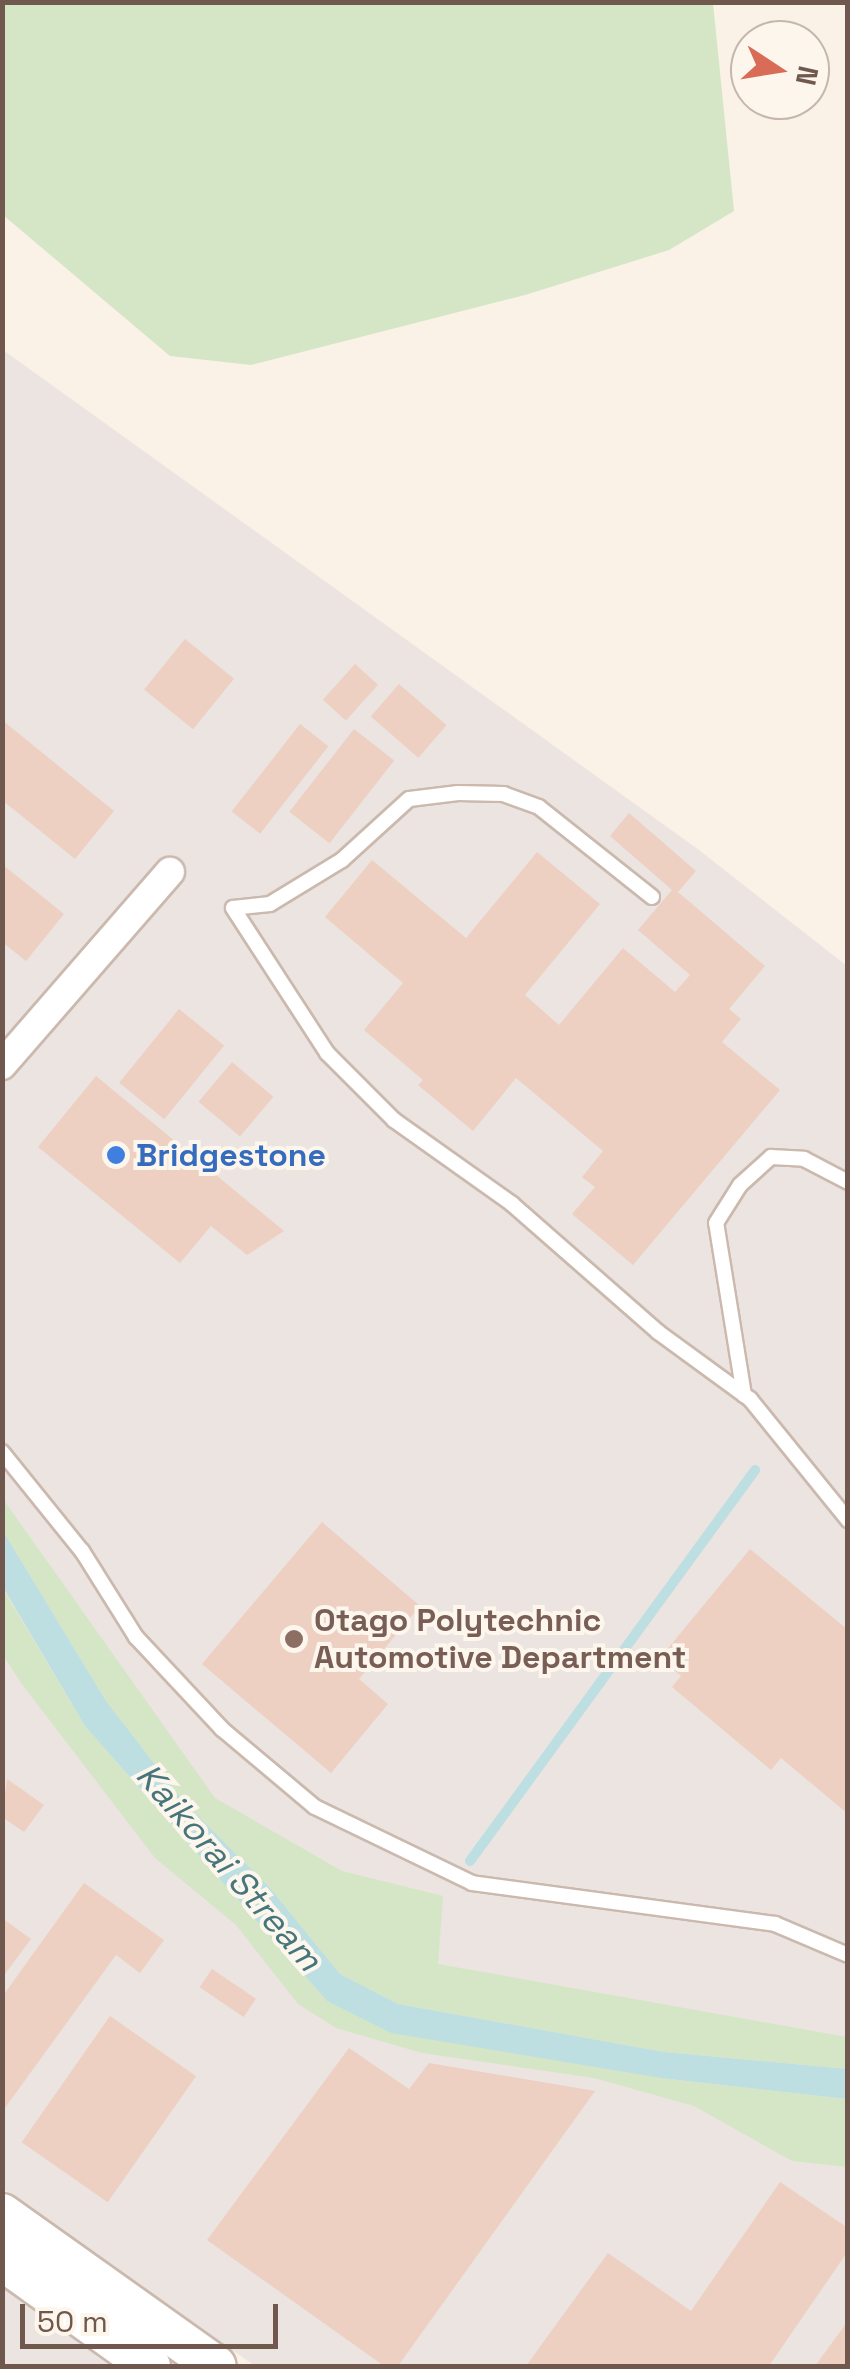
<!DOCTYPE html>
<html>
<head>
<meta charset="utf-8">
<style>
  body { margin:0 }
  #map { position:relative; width:850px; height:2369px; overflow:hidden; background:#faf1e7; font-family:"Space Grotesk",sans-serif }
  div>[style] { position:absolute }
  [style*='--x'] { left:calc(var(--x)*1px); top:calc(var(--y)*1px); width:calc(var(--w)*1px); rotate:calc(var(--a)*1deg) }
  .industrial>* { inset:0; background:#ebe4e0 }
  .green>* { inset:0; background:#d5e6c6 }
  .water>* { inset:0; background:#bddfe2 }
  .stream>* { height:10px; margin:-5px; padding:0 5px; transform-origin:5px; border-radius:5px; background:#bddfe2 }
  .building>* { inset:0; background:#edd0c1; transform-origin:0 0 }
  .roads { filter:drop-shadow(2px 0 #cbb9ae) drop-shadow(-2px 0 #cbb9ae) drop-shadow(0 2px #cbb9ae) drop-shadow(0 -2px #cbb9ae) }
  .service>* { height:14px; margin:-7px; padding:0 7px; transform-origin:7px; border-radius:7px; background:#fff }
  .minor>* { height:28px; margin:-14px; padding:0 14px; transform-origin:14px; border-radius:14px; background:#fff }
  .secondary>* { height:40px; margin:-20px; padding:0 20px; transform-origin:20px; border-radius:20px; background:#fff }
  .dots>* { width:28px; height:28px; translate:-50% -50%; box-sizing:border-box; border:5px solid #fdf6ed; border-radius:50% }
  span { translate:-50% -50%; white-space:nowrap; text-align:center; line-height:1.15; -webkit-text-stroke:8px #fdf6ed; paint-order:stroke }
  .shop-label { font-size:32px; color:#366cbe; font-weight:700 }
  .left { translate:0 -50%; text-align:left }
  .education-label { font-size:32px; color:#785e54; font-weight:700 }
  .water-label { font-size:35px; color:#46767b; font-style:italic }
  .frame { position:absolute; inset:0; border:5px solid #71584e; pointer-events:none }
  .north { position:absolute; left:730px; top:20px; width:100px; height:100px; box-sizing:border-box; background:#fdf6ed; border:2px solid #c5b7ad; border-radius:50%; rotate:102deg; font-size:28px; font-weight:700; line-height:40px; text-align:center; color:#71584e }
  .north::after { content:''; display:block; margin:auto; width:35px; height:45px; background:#d86c57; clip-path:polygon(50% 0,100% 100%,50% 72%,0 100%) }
  .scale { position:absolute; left:20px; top:2304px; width:258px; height:45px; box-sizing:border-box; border:5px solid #71584e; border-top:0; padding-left:12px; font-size:30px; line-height:35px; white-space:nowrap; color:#71584e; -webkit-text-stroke:8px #fdf6ed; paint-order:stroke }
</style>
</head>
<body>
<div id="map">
  <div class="industrial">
    <div style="clip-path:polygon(3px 350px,699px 850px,847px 966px,847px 2366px,255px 2366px,3px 2189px)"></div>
    <div style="clip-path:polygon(3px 2287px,110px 2366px,3px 2366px)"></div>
  </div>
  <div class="green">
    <div style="clip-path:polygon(3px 2px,713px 3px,734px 211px,669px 250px,525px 295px,251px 365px,170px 356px,3px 215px)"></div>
    <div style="clip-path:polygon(3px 1499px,215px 1798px,342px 1871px,443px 1896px,438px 1964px,847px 2037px,847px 2069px,664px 2052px,398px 2004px,340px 1974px,270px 1888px,180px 1801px,106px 1701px,3px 1531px)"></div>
    <div style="clip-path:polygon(2px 1587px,85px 1726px,327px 2001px,661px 2078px,847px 2099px,847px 2167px,792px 2161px,694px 2106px,594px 2078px,422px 2053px,336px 2028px,298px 2004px,236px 1925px,155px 1858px,21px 1683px,3px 1655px)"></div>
  </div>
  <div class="water">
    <div style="clip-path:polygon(3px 1531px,106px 1701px,182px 1800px,270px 1888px,340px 1974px,398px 2004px,664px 2052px,847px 2069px,847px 2099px,661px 2078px,391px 2033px,327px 2001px,85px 1726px,3px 1587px)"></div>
  </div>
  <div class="stream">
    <div style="--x:470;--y:1861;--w:484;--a:-53.9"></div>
  </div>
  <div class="building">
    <div style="left:185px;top:639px;width:63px;height:65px;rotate:39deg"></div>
    <div style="left:355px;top:664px;width:31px;height:48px;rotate:42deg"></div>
    <div style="left:399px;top:684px;width:63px;height:43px;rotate:41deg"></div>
    <div style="clip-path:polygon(2px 720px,114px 811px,75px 859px,2px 800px)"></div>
    <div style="left:300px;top:724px;width:36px;height:111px;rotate:38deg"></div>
    <div style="left:354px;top:729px;width:51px;height:105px;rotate:38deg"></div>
    <div style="clip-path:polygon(629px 813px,696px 871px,678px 892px,765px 966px,729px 1009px,741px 1019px,722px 1042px,780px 1090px,633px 1265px,572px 1214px,595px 1187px,582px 1177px,603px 1151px,516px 1078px,473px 1131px,418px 1085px,423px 1080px,364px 1030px,403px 983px,325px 917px,372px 860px,466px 938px,537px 852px,600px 904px,525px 995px,559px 1025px,623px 948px,675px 992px,690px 975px,638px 930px,672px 890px,610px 836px)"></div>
    <div style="clip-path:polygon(2px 864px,64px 914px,26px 961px,2px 942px)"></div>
    <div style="left:179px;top:1009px;width:58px;height:95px;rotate:39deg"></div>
    <div style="left:232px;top:1062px;width:54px;height:52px;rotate:40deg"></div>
    <div style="clip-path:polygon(96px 1076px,284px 1231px,247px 1255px,211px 1226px,180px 1263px,38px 1147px)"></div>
    <div style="clip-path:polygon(322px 1522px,420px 1606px,359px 1679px,388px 1704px,331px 1773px,202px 1664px)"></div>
    <div style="clip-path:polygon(750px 1549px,848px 1630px,848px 1814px,781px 1758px,771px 1770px,672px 1687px,681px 1676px,660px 1658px)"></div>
    <div style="clip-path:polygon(7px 1779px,44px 1805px,24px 1832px,2px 1817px)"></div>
    <div style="clip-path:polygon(84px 1883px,164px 1940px,140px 1973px,116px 1955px,2px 2112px,2px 1997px)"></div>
    <div style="clip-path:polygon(2px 1918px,31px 1939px,2px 1978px)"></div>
    <div style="left:212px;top:1969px;width:53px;height:22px;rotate:34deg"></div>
    <div style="left:110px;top:2016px;width:105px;height:154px;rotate:35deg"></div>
    <div style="clip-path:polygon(349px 2048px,409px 2089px,429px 2063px,595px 2091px,398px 2366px,384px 2366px,207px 2240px)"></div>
    <div style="clip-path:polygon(780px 2182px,848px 2228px,848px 2251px,769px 2366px,526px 2366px,608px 2253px,691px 2311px)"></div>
    <div style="clip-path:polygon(848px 2321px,848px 2366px,815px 2366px)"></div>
  </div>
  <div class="roads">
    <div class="service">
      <div style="--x:652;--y:897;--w:144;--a:-141.5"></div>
      <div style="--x:539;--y:807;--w:37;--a:-160"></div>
      <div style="--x:504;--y:794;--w:46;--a:-178.8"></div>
      <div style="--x:458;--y:793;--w:49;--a:173"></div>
      <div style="--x:409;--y:799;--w:91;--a:137.7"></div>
      <div style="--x:342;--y:860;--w:84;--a:148.6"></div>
      <div style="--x:270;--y:904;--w:37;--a:174"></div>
      <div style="--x:233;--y:908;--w:173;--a:57"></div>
      <div style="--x:327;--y:1053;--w:95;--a:45"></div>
      <div style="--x:394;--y:1120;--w:145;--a:35.4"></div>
      <div style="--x:512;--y:1204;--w:194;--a:41.2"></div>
      <div style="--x:658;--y:1332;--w:114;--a:36.1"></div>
      <div style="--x:750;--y:1399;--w:156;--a:51"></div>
      <div style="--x:744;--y:1395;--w:174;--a:-99.2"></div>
      <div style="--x:716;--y:1223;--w:45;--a:-57.7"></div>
      <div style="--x:740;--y:1185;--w:42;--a:-42.1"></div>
      <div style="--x:771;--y:1157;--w:33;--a:3"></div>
      <div style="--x:804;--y:1159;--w:50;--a:27.6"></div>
      <div style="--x:2;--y:1452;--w:127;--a:51.1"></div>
      <div style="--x:82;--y:1551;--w:102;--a:57.9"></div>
      <div style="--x:136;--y:1637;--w:126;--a:46.9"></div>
      <div style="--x:222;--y:1729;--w:121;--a:40"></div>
      <div style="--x:315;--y:1807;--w:174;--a:25.8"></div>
      <div style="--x:472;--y:1883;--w:306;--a:7.7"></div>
      <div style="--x:775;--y:1924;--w:79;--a:23"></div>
    </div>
    <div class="minor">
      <div style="--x:2;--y:1065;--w:256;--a:-49"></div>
    </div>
    <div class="secondary">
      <div style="--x:2;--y:2214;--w:262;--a:35.4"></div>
      <div style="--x:2;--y:2260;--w:182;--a:35.6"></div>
    </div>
  </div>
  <div class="dots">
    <div style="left:116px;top:1155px;background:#3f7fe0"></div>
    <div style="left:294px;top:1639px;background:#8d6e63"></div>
  </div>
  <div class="shop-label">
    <span class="left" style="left:136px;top:1155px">Bridgestone</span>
  </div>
  <div class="education-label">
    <span class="left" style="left:314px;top:1639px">Otago Polytechnic<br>Automotive Department</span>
  </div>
  <div class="water-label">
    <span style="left:229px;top:1867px;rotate:49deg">Kaikorai Stream</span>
  </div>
  <div class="frame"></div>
  <div class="north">N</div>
  <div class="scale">50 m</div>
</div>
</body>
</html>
